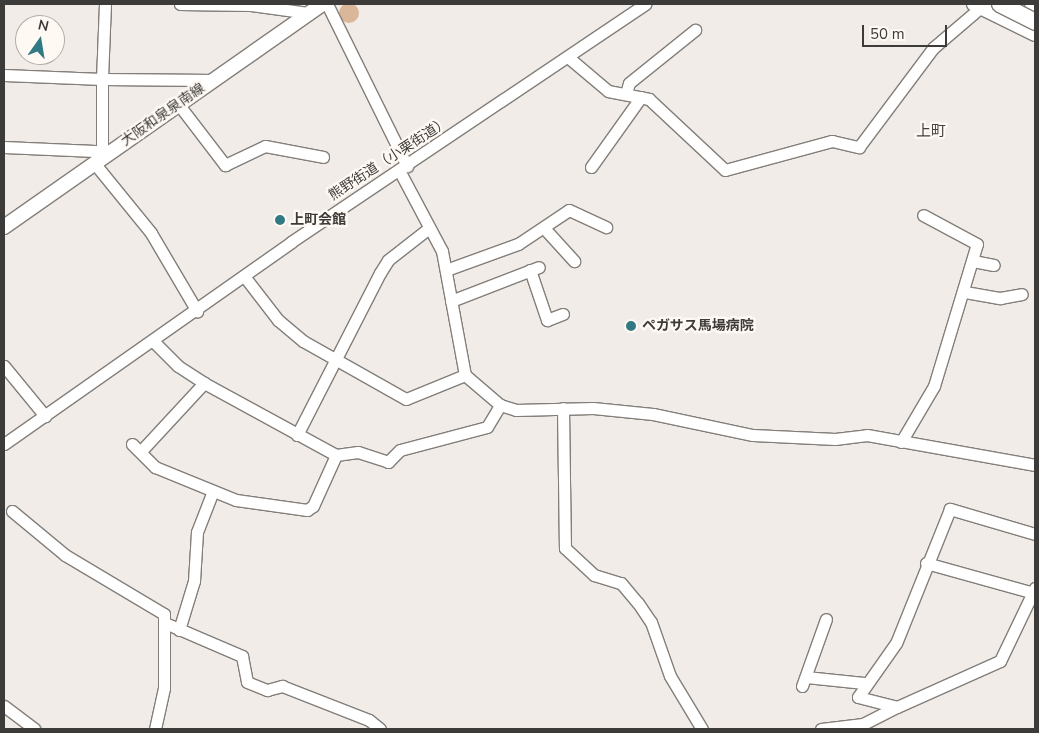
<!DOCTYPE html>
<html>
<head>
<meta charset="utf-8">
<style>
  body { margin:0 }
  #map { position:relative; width:1039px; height:733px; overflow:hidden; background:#f1ece7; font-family:"Nunito Sans","Noto Sans JP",sans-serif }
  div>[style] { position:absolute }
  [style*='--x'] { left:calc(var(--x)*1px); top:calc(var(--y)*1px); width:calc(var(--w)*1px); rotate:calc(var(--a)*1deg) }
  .green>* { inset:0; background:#d9b798 }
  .round { border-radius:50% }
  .roads { filter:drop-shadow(1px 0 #837e79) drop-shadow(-1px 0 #837e79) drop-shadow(0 1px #837e79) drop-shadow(0 -1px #837e79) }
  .minor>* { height:11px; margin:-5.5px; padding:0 5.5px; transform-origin:5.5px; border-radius:5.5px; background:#fff }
  .major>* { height:14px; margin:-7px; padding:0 7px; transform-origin:7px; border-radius:7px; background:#fff }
  .highway>* { height:16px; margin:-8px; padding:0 8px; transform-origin:8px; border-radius:8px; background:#fff }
  .bridges { filter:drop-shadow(1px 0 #837e79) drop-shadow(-1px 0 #837e79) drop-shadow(0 1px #837e79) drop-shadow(0 -1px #837e79) }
  .highway-bridge>* { height:16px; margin:-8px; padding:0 8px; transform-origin:8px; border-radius:8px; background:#fff }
  .dots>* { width:14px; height:14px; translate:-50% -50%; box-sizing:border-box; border:2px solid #fff9f4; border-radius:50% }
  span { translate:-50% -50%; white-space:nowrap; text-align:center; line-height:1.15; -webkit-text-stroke:4.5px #fff9f4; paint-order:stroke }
  .street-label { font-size:14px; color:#3d3b39 }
  .poi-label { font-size:14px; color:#3d3b39; font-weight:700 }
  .left { translate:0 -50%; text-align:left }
  .neighbourhood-label { font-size:15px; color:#45413d }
  .frame { position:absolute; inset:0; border:5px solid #3d3b39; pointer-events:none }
  .north { position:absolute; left:15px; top:15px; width:50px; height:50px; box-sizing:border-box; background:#fff9f4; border:1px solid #b1ada9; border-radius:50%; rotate:13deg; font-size:14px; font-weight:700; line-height:20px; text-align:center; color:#3d3b39 }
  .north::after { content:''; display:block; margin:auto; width:18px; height:22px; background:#327a83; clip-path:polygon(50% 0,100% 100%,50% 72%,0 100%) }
  .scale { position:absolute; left:862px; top:25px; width:85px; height:22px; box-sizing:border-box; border:2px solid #3d3b39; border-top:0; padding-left:6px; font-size:15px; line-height:18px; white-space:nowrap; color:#3d3b39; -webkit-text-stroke:4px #fff9f4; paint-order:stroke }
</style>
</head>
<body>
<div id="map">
  <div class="green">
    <div class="round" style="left:339px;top:3px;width:20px;height:20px"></div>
  </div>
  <div class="roads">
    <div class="minor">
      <div style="--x:105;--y:4;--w:75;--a:92.3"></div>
      <div style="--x:102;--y:79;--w:112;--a:0.5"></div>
      <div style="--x:180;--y:4;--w:71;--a:0.8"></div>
      <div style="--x:251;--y:5;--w:59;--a:7.9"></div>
      <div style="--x:327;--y:4;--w:181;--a:63.7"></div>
      <div style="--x:569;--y:58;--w:51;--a:40.2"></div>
      <div style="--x:608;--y:91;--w:42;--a:11"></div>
      <div style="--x:649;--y:99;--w:104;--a:43.1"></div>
      <div style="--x:725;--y:170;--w:111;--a:-15.2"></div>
      <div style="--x:832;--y:141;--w:28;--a:13"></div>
      <div style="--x:859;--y:147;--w:124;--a:-53.2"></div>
      <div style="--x:933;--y:48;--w:63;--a:-40.5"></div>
      <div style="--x:4;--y:75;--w:98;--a:2.3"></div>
      <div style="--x:102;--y:79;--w:79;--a:90"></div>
      <div style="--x:626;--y:93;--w:10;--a:-73"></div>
      <div style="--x:629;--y:83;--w:85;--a:-38.8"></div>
      <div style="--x:179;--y:105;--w:76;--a:52.5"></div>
      <div style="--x:225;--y:165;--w:44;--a:-25.4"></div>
      <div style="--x:265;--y:146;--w:59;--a:10.7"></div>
      <div style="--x:4;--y:147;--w:91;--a:2.5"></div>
      <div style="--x:95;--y:151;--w:10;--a:45"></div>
      <div style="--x:95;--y:164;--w:89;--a:50.9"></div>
      <div style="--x:151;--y:233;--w:91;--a:59.5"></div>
      <div style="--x:591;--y:167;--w:86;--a:-54.5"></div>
      <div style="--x:400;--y:172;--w:89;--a:62"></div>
      <div style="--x:442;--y:251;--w:126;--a:79.5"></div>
      <div style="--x:465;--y:375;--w:46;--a:40.6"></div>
      <div style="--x:500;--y:405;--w:17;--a:17"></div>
      <div style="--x:516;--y:410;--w:77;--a:-1.5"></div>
      <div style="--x:593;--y:408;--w:60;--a:5.7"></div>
      <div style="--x:653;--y:414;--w:102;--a:11.9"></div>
      <div style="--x:753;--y:435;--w:82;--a:2.8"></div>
      <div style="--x:835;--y:439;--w:32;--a:-7"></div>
      <div style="--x:867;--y:435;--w:171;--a:10.1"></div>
      <div style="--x:544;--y:228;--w:45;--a:47.7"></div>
      <div style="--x:973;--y:261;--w:21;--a:11"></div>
      <div style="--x:446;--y:270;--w:77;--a:-19.9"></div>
      <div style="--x:518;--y:244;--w:61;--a:-33.7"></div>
      <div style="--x:569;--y:210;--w:41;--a:24.7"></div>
      <div style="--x:530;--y:270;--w:53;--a:71.2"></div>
      <div style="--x:547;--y:320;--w:17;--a:-21"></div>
      <div style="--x:244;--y:276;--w:56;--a:52.3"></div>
      <div style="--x:278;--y:320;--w:33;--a:40"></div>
      <div style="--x:303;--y:341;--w:118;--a:29.4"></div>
      <div style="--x:406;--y:399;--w:64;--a:-22.1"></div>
      <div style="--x:965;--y:292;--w:36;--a:10"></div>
      <div style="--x:1000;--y:298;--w:22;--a:-10"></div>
      <div style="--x:451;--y:301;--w:94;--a:-21.1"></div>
      <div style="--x:153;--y:341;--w:35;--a:45"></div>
      <div style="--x:178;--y:366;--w:31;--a:33"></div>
      <div style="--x:204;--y:383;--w:150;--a:28.6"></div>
      <div style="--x:4;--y:366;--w:65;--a:50.6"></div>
      <div style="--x:563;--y:408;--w:140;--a:89.2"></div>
      <div style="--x:565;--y:548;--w:40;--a:43"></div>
      <div style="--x:594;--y:575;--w:28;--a:17"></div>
      <div style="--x:621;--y:583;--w:26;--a:50"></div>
      <div style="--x:638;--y:603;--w:23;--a:56"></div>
      <div style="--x:651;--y:622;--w:57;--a:70.6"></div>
      <div style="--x:670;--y:676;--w:62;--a:58.9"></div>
      <div style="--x:297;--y:435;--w:182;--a:-62.9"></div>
      <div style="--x:380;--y:273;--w:15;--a:-58"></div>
      <div style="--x:388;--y:260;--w:52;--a:-38"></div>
      <div style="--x:901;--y:442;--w:65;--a:-59.5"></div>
      <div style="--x:934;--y:386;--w:148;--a:-73.2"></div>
      <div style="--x:977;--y:244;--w:61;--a:-151.8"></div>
      <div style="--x:4;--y:444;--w:351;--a:-35.1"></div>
      <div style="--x:291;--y:242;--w:427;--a:-33.9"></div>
      <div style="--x:132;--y:444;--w:33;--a:45"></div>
      <div style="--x:155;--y:467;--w:87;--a:22.2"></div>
      <div style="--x:236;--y:500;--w:72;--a:8"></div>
      <div style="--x:307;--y:510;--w:7;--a:-34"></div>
      <div style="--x:313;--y:506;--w:56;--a:-65.7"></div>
      <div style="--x:336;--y:455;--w:22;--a:-8"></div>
      <div style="--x:358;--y:452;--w:32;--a:18"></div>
      <div style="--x:388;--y:462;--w:17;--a:-45"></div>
      <div style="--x:400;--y:450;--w:90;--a:-14.8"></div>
      <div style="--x:487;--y:427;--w:26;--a:-59"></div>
      <div style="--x:141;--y:451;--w:93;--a:-47.2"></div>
      <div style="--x:12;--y:511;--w:69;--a:39.7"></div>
      <div style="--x:65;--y:555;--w:115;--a:30.8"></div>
      <div style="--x:164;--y:614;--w:74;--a:90"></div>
      <div style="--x:164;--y:688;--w:42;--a:102.4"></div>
      <div style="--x:1035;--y:534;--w:89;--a:-163.6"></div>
      <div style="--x:950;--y:509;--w:144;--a:111.9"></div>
      <div style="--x:896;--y:643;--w:66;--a:125.1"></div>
      <div style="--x:858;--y:697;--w:40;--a:14.4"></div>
      <div style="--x:897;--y:707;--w:113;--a:-24.1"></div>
      <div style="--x:1000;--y:661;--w:81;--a:-64.4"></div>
      <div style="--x:926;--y:563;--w:112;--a:15.5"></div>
      <div style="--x:165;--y:623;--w:84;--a:23.2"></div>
      <div style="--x:242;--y:656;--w:26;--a:79"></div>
      <div style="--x:247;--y:682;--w:22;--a:22"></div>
      <div style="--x:267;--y:690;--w:16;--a:-15"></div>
      <div style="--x:282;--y:686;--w:93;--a:21.3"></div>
      <div style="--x:369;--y:720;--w:14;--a:39"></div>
      <div style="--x:179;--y:630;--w:51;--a:-73"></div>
      <div style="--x:194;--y:581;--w:49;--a:-86.5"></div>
      <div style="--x:197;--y:532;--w:44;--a:-68.7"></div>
      <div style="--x:806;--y:677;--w:58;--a:5.9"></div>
      <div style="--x:802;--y:686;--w:71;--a:-70.3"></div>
      <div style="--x:4;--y:706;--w:38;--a:37"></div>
      <div style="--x:821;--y:729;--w:42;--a:-6.8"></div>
      <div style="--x:863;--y:724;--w:38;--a:-27"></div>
    </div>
    <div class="major">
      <div style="--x:974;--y:4;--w:68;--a:26.2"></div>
      <div style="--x:4;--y:227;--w:389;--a:-35"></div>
    </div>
    <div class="highway">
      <div style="--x:1033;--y:4;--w:2;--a:27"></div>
    </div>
  </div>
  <div class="bridges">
    <div class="highway-bridge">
      <div style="--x:1000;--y:4;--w:39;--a:27"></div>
    </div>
  </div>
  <div class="dots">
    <div style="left:280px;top:220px;background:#327a83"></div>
    <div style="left:631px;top:326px;background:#327a83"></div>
  </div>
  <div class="street-label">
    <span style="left:163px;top:115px;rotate:-35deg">大阪和泉泉南線</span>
    <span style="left:389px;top:159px;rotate:-33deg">熊野街道（小栗街道）</span>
  </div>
  <div class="poi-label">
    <span class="left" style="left:290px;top:220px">上町会館</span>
    <span class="left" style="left:642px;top:326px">ペガサス馬場病院</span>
  </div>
  <div class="neighbourhood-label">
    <span style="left:931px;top:132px">上町</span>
  </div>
  <div class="frame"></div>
  <div class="north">N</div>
  <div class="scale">50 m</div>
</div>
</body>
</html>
